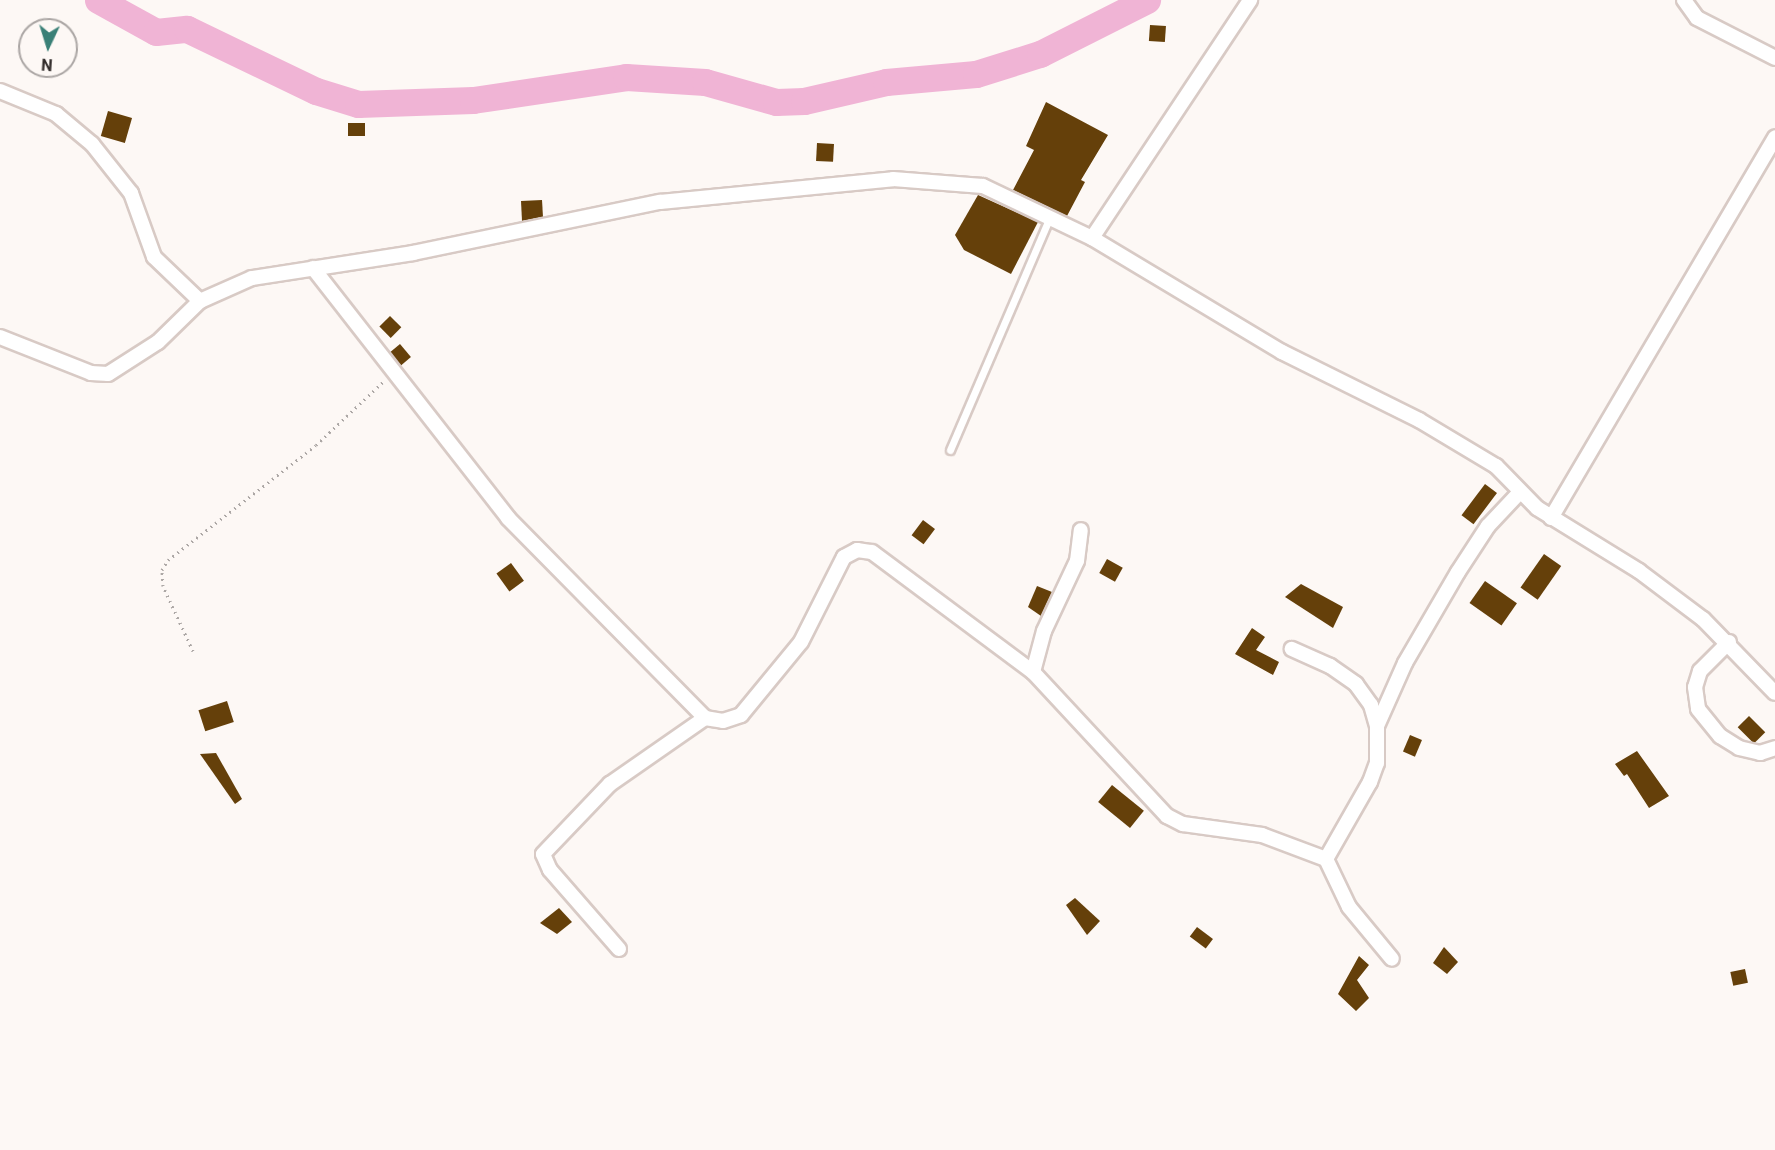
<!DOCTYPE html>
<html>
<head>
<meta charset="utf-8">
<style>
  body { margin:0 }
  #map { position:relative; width:1775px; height:1150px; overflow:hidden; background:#fdf8f5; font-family:Roboto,sans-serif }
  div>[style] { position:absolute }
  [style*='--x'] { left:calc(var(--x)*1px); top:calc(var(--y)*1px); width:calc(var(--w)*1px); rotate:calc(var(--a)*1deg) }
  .river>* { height:27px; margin:-13.5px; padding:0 13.5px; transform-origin:13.5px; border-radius:13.5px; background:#f0b4d5 }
  .building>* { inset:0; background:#65400a; transform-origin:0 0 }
  .path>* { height:3px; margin-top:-1.5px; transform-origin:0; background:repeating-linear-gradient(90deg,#aca7a5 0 1.5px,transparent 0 6px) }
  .roads { filter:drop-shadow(2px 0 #d8cac5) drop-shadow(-2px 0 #d8cac5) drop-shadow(0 2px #d8cac5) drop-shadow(0 -2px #d8cac5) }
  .lane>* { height:7px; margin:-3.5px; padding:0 3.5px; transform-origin:3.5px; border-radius:3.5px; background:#fff }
  .street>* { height:14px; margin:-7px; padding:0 7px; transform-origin:7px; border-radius:7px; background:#fff }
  span { translate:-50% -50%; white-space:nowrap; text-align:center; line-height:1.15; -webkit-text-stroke:6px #fdf8f5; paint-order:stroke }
  .north { position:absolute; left:18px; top:18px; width:60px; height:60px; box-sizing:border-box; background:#fdf8f5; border:2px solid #aba6a4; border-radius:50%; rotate:184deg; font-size:16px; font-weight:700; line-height:24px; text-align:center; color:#312c2a }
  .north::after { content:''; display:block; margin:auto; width:21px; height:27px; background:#3a8077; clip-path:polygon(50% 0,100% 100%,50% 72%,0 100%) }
</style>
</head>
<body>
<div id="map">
  <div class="river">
    <div style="--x:98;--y:0;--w:66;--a:28.9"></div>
    <div style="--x:156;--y:32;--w:31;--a:-6"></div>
    <div style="--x:187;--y:29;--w:143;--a:25.7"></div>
    <div style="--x:316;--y:91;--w:44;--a:17.2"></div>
    <div style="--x:358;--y:104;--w:115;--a:-2"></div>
    <div style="--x:473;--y:100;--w:155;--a:-8.5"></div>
    <div style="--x:626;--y:77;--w:79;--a:3.6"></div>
    <div style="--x:705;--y:82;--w:74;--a:15.7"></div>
    <div style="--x:776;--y:102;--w:28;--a:-2"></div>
    <div style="--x:804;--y:101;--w:84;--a:-13"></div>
    <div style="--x:886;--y:82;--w:90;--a:-5.1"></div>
    <div style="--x:976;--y:74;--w:67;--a:-17.4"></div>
    <div style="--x:1040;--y:54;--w:120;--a:-26.8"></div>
  </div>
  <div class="building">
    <div style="left:1150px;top:25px;width:16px;height:16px;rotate:4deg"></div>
    <div style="clip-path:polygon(1046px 102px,1108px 135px,1081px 180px,1085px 182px,1067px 216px,1013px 190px,1034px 150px,1026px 146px)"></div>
    <div style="left:108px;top:111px;width:25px;height:26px;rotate:16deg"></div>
    <div style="left:348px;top:123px;width:17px;height:13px"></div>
    <div style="left:817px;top:143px;width:17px;height:18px;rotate:3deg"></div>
    <div style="clip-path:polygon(978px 195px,1038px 222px,1011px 274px,964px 250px,955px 235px)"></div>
    <div style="clip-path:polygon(542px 200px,543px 217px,522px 221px,521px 201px)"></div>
    <div style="left:390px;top:316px;width:16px;height:15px;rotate:45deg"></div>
    <div style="left:400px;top:344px;width:17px;height:13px;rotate:50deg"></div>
    <div style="left:1485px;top:484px;width:15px;height:39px;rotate:37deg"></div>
    <div style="left:923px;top:520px;width:15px;height:19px;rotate:37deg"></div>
    <div style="left:1544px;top:554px;width:21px;height:41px;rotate:35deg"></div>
    <div style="left:1107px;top:559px;width:18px;height:16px;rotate:29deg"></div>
    <div style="left:511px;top:563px;width:22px;height:18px;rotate:54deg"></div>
    <div style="left:1485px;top:581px;width:39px;height:27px;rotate:35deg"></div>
    <div style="clip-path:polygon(1301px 584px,1343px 607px,1333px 628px,1285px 597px)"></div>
    <div style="clip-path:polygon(1037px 586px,1052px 592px,1041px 616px,1028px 607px)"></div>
    <div style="clip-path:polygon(1252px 628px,1265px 637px,1256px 650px,1279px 662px,1273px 675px,1235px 654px)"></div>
    <div style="left:227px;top:701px;width:22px;height:30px;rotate:72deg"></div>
    <div style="left:1749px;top:716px;width:23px;height:16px;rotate:45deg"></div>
    <div style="left:1410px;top:735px;width:13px;height:18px;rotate:23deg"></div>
    <div style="clip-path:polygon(1637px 751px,1669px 796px,1649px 808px,1627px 774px,1624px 776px,1615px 764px)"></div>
    <div style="clip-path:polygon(216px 753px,242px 799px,235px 804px,200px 754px)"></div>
    <div style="left:1112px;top:785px;width:41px;height:22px;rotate:39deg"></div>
    <div style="clip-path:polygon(1075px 898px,1100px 921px,1087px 935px,1066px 905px)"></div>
    <div style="clip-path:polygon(559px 908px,572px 922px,557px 934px,540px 923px)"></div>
    <div style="left:1197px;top:927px;width:20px;height:12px;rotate:37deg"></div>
    <div style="clip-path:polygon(1444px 947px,1458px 962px,1447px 974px,1433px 963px)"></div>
    <div style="clip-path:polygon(1359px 956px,1369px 965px,1357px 980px,1369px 998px,1356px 1011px,1338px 994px)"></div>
    <div style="left:1745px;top:969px;width:14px;height:15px;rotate:78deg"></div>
  </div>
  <div class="path">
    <div style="--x:193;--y:651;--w:72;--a:-114.8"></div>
    <div style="--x:163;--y:586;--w:16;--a:-94"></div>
    <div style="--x:162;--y:570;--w:12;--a:-59"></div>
    <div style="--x:168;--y:560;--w:187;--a:-37.8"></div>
    <div style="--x:316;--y:445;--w:95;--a:-43.3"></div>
  </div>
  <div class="roads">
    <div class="lane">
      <div style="--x:950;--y:450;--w:254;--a:-66.8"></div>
    </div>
    <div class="street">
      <div style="--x:1684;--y:0;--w:22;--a:54"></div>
      <div style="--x:1697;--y:18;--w:88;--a:27.1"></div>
      <div style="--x:0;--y:91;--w:61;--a:22.3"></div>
      <div style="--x:56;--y:114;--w:47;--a:39.8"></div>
      <div style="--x:92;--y:144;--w:63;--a:51.5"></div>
      <div style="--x:131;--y:193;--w:68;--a:70.2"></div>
      <div style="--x:154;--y:257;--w:64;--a:43.7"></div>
      <div style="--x:200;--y:301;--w:57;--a:-23.9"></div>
      <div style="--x:252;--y:278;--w:163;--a:-8.8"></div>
      <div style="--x:413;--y:253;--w:252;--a:-11.7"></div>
      <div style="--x:660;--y:202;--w:234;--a:-5.6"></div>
      <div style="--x:893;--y:179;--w:90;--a:4.4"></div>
      <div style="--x:983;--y:186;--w:121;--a:25.5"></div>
      <div style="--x:1092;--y:238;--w:222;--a:31"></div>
      <div style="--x:1282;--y:352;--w:153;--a:26.4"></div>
      <div style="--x:1419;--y:420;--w:90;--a:30.9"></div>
      <div style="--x:1496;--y:466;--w:59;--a:45.7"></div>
      <div style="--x:1537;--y:508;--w:120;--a:31.7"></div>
      <div style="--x:1639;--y:571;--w:80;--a:36.9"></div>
      <div style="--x:1703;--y:619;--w:103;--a:45.8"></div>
      <div style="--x:1092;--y:238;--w:286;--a:-56.4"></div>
      <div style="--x:313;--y:268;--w:317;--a:52"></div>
      <div style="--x:508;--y:518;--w:281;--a:45.4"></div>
      <div style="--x:705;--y:718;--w:18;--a:9"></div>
      <div style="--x:723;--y:721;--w:19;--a:-18"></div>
      <div style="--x:741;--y:715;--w:94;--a:-50.6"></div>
      <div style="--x:801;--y:642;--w:95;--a:-63.2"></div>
      <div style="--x:844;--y:557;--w:15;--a:-28"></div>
      <div style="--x:857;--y:550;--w:15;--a:8"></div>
      <div style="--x:872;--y:552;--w:201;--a:36.7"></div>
      <div style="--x:1033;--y:672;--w:197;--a:47.1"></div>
      <div style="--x:1167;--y:816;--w:18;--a:27"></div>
      <div style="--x:1183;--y:824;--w:80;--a:7.9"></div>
      <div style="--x:1262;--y:835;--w:68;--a:20.6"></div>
      <div style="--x:1326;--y:859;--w:89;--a:-60.3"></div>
      <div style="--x:1370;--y:782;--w:20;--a:-70"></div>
      <div style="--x:1377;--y:763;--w:37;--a:-90"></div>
      <div style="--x:1377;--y:726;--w:22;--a:-106"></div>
      <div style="--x:1371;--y:705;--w:26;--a:-126"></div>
      <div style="--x:1356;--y:684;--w:32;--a:-145"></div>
      <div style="--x:1330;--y:666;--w:42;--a:-155.9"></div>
      <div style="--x:0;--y:337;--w:98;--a:21.6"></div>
      <div style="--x:91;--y:373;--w:17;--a:3"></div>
      <div style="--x:108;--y:374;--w:59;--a:-32.6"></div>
      <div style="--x:158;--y:342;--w:59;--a:-44.3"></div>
      <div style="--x:1551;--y:518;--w:442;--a:-59.5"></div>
      <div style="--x:1729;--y:642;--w:41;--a:135"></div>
      <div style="--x:1700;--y:671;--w:17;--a:107"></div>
      <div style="--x:1695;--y:687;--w:22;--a:82"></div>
      <div style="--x:1698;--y:709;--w:35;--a:51"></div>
      <div style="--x:1720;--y:736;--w:22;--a:32"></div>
      <div style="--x:1739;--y:748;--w:22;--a:13"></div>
      <div style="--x:1760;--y:753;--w:16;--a:-18"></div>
      <div style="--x:1033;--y:672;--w:42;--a:-75"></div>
      <div style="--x:1044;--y:631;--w:77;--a:-64.8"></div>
      <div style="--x:1077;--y:561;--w:31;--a:-83"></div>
      <div style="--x:1377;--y:726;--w:69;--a:-66"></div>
      <div style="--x:1405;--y:663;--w:105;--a:-59.8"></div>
      <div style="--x:1458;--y:572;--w:55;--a:-56.9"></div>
      <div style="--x:1488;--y:526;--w:45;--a:-46.8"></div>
      <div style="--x:1326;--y:859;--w:53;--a:64.4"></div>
      <div style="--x:1349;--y:907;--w:67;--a:50.4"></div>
      <div style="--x:619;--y:949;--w:105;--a:-131.1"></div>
      <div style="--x:550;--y:870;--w:17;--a:-114"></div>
      <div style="--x:543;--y:854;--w:97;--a:-46.3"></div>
      <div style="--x:610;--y:784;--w:116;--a:-34.8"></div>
    </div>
  </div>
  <div class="north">N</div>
</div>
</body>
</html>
